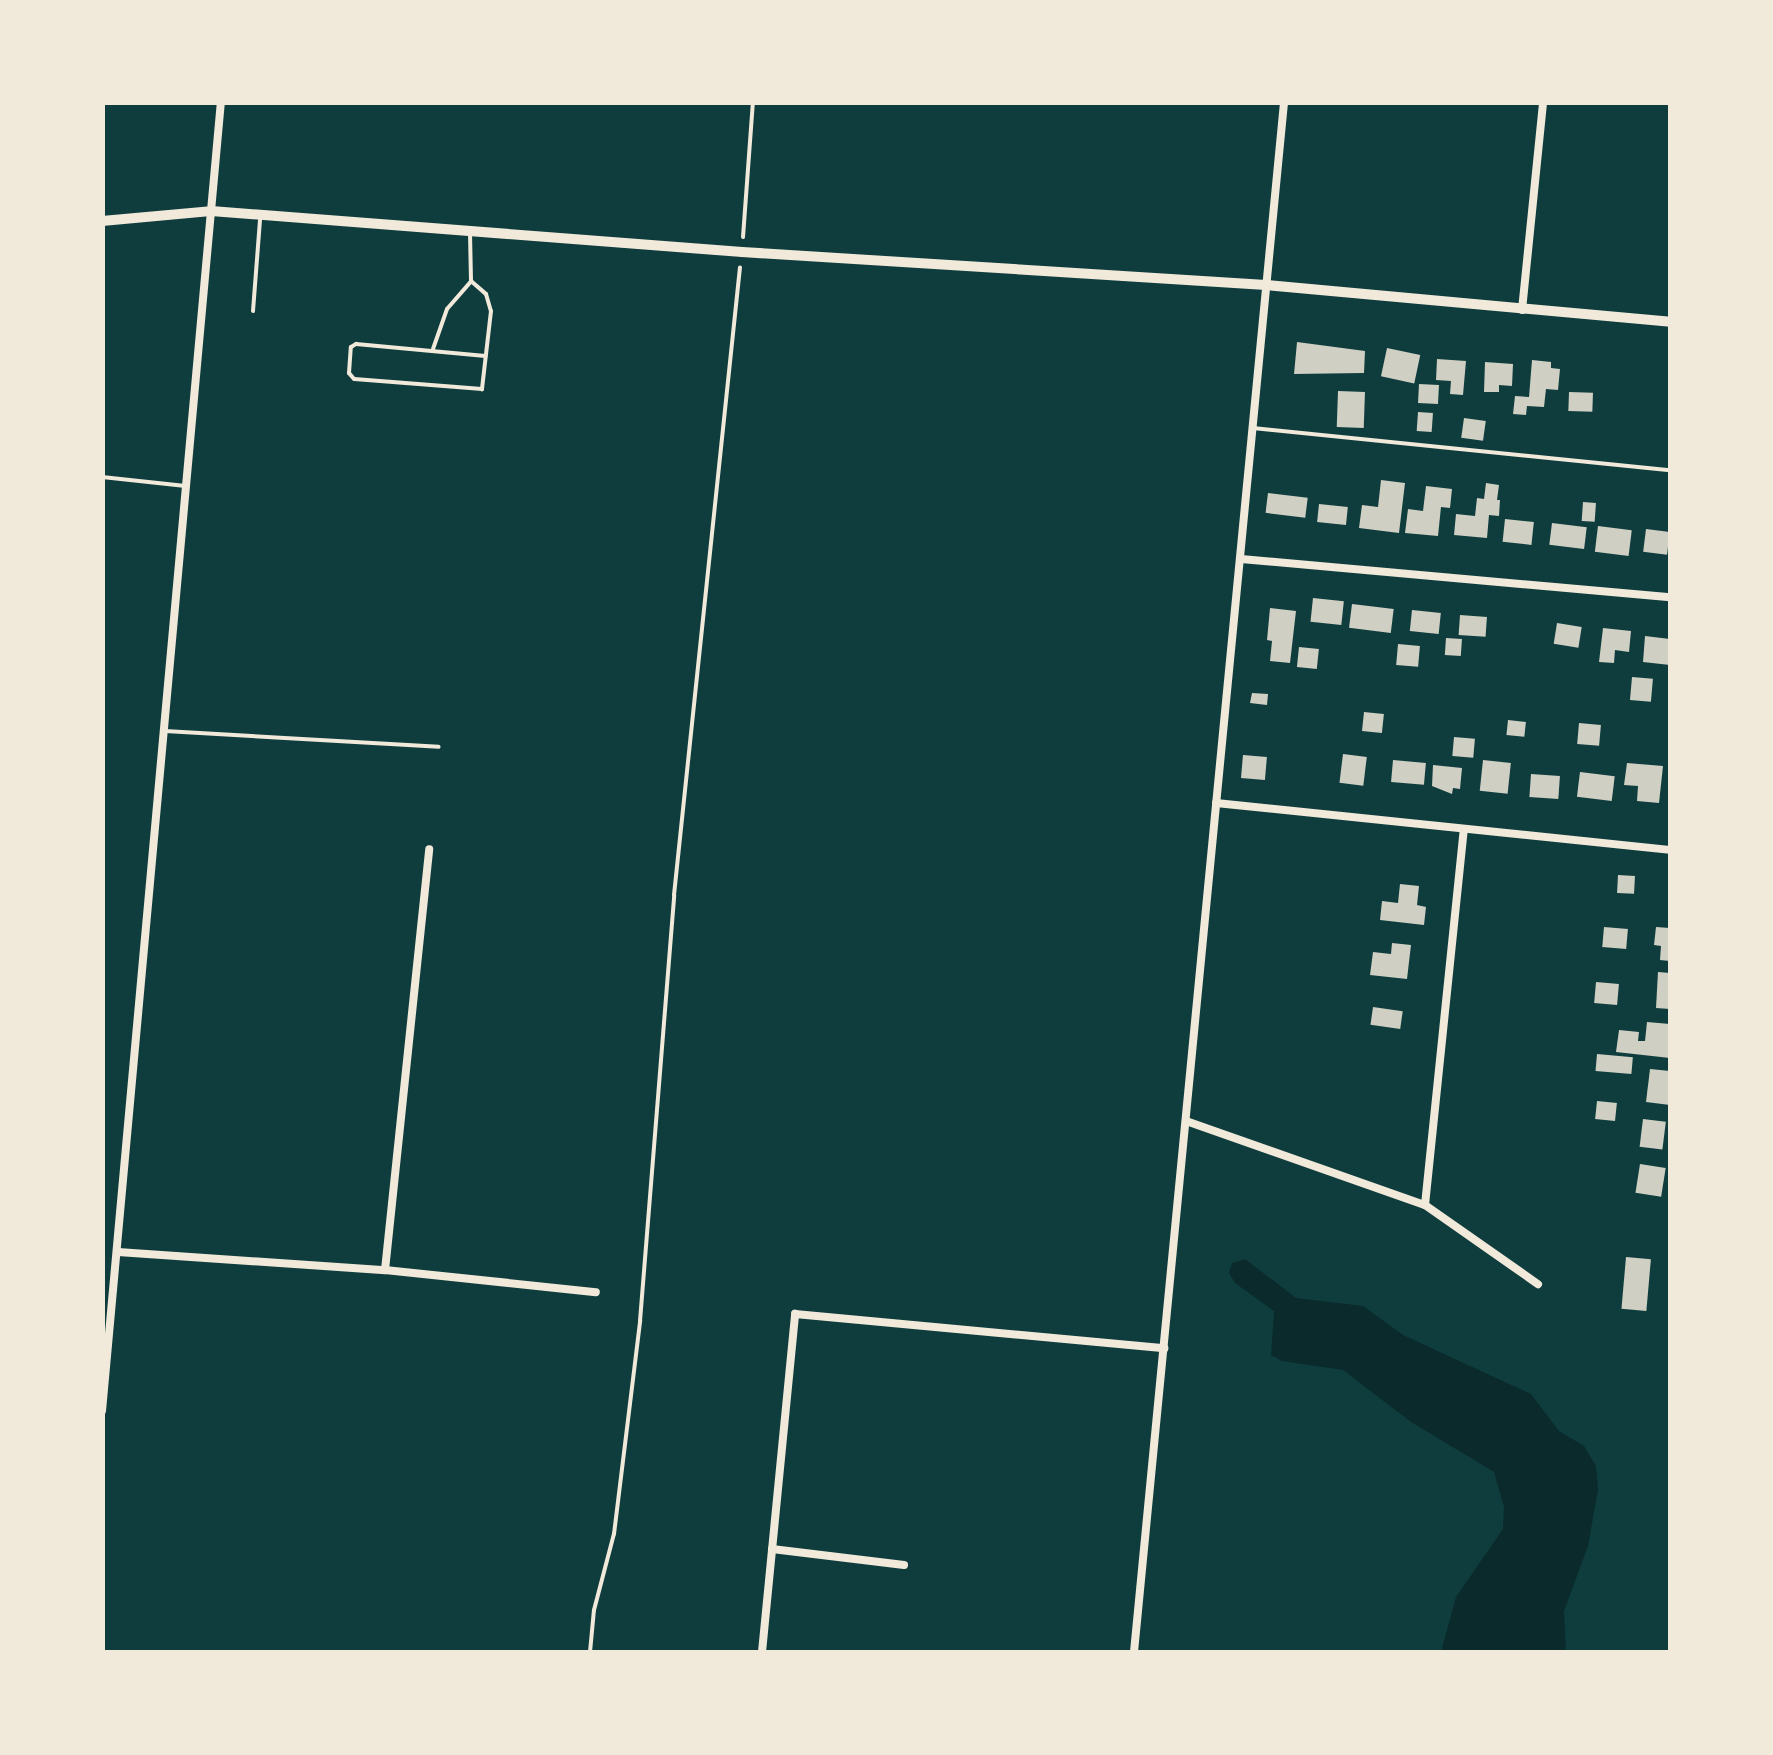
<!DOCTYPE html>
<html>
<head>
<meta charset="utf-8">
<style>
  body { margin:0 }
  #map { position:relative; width:1773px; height:1755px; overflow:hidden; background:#0f3d3e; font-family:Rubik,sans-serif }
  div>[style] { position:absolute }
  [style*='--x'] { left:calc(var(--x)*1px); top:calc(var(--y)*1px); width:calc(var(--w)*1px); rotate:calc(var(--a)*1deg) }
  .water>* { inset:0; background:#0a2a2b }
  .building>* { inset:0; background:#cfcfc3; transform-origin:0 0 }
  .path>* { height:4px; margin:-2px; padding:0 2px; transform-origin:2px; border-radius:2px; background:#f1e9da }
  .service>* { height:4px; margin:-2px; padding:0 2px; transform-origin:2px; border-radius:2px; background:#f1e9da }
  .minor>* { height:8px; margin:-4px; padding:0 4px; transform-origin:4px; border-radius:4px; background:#f1e9da }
  .tertiary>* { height:10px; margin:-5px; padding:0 5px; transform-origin:5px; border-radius:5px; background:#f1e9da }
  span { translate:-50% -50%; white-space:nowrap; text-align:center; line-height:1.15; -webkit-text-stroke:8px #f1e9da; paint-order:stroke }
  .frame { position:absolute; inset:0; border:105px solid #f1e9da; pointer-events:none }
</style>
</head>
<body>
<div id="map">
  <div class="water">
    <div style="clip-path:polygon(1245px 1259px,1296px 1298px,1363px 1306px,1403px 1335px,1531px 1394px,1559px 1431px,1584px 1446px,1596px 1466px,1598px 1490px,1588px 1546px,1564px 1611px,1566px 1652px,1441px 1652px,1456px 1597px,1503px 1529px,1504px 1507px,1494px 1472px,1411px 1422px,1343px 1370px,1282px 1361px,1271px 1355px,1274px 1311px,1235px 1283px,1229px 1273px,1232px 1263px)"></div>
  </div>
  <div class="building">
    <div style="clip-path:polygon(1297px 342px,1365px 351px,1364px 373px,1294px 374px)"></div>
    <div style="left:1387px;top:348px;width:34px;height:29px;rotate:12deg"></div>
    <div style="clip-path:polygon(1437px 359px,1466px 361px,1463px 395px,1450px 394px,1451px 381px,1436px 380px)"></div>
    <div style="clip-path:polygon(1532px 360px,1551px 362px,1551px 368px,1560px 369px,1558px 390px,1546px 389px,1544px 407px,1527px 406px,1526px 415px,1513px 414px,1515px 396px,1529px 397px)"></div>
    <div style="clip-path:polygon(1485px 362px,1513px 364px,1512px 386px,1499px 385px,1499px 392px,1484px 392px)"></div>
    <div style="left:1419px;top:384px;width:20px;height:19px;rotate:3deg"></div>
    <div style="left:1338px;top:391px;width:27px;height:36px;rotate:2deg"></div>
    <div style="left:1569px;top:392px;width:24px;height:19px;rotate:2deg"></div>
    <div style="left:1418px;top:412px;width:15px;height:19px;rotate:4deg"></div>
    <div style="left:1464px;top:418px;width:22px;height:20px;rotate:8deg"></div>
    <div style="clip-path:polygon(1381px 480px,1405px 483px,1399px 533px,1359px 528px,1362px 505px,1378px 507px)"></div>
    <div style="clip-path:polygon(1486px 483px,1499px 485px,1497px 500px,1500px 500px,1499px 516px,1489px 515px,1487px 538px,1454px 535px,1456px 514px,1475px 516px,1477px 498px,1484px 499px)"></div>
    <div style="clip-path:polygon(1426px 486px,1452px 489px,1450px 508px,1441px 507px,1438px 536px,1405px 533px,1408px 509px,1423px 511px)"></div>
    <div style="left:1268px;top:493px;width:40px;height:20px;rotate:7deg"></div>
    <div style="left:1583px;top:502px;width:13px;height:19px;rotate:4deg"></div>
    <div style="left:1319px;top:504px;width:29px;height:18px;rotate:6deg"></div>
    <div style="left:1505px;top:519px;width:29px;height:23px;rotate:6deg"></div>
    <div style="left:1552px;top:523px;width:35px;height:22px;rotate:7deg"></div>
    <div style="left:1598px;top:526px;width:34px;height:26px;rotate:7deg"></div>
    <div style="left:1646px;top:529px;width:24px;height:23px;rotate:7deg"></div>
    <div style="left:1313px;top:598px;width:31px;height:24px;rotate:6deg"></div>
    <div style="left:1352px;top:604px;width:42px;height:24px;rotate:7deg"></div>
    <div style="clip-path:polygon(1270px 608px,1296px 611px,1290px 663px,1270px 661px,1272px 641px,1267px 640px)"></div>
    <div style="left:1412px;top:610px;width:29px;height:21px;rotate:6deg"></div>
    <div style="left:1460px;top:615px;width:27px;height:20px;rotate:4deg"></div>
    <div style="left:1557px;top:623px;width:25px;height:21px;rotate:9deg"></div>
    <div style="clip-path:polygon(1603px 628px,1631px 631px,1629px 652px,1615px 650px,1614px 663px,1599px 662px)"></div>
    <div style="clip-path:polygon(1645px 636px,1670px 639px,1670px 665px,1643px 662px)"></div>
    <div style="left:1446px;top:638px;width:16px;height:17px;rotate:4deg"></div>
    <div style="left:1398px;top:644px;width:22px;height:21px;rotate:5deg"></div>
    <div style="left:1299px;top:647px;width:20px;height:20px;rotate:6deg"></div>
    <div style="left:1632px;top:677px;width:21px;height:23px;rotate:5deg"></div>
    <div style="clip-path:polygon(1252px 693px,1268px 694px,1267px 705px,1250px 703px)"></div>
    <div style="left:1364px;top:712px;width:20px;height:19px;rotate:6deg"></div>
    <div style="left:1508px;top:720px;width:18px;height:15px;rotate:6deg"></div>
    <div style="left:1579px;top:723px;width:22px;height:21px;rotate:5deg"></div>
    <div style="left:1454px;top:737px;width:21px;height:19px;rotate:5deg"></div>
    <div style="left:1343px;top:754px;width:24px;height:29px;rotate:7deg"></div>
    <div style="left:1243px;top:755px;width:24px;height:23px;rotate:5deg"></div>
    <div style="left:1393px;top:760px;width:33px;height:22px;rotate:5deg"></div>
    <div style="left:1483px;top:760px;width:28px;height:31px;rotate:6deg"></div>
    <div style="clip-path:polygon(1627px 763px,1663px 766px,1659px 803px,1637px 801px,1638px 786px,1624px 785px)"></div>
    <div style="clip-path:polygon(1433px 765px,1462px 768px,1460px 789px,1453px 788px,1452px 794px,1432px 786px)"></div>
    <div style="left:1580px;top:772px;width:35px;height:25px;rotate:7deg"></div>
    <div style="left:1531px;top:774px;width:29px;height:23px;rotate:4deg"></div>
    <div style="left:1618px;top:875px;width:17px;height:18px;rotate:3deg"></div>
    <div style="clip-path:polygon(1400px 884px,1419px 886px,1417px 905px,1426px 907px,1424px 925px,1380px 920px,1382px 901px,1398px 903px)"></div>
    <div style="left:1604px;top:927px;width:24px;height:20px;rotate:5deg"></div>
    <div style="clip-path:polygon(1656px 927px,1670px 928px,1670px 961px,1660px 960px,1661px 946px,1654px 945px)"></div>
    <div style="clip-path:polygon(1392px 943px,1411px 945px,1407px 979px,1370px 975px,1373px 952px,1391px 954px)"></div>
    <div style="clip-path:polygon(1658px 972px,1670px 973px,1670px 1009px,1656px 1008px)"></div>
    <div style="left:1596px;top:982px;width:23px;height:21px;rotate:5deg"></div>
    <div style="left:1373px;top:1007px;width:30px;height:18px;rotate:8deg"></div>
    <div style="clip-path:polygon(1647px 1022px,1670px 1024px,1670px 1058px,1616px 1052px,1619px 1030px,1639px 1032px,1638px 1041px,1645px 1041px)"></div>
    <div style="left:1597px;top:1054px;width:36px;height:17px;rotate:5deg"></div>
    <div style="clip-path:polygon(1650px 1069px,1670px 1071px,1670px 1105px,1646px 1102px)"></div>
    <div style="left:1597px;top:1101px;width:20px;height:18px;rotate:6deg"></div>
    <div style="left:1643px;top:1119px;width:23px;height:28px;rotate:7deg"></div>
    <div style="left:1640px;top:1164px;width:26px;height:29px;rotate:9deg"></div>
    <div style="left:1626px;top:1257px;width:25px;height:52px;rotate:5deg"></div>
  </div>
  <div class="path">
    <div style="--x:743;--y:237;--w:135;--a:-85.8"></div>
    <div style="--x:590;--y:1652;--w:42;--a:-84.6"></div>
    <div style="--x:594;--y:1610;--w:79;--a:-75.3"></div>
    <div style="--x:614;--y:1534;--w:215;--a:-83"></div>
    <div style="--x:640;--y:1321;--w:427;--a:-85.4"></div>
    <div style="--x:674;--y:895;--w:631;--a:-84"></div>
  </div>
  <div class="service">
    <div style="--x:471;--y:281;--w:20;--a:41"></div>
    <div style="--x:486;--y:294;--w:18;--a:74"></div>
    <div style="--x:491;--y:311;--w:79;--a:96.6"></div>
    <div style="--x:482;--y:389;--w:128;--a:-175.5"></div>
    <div style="--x:354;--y:379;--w:8;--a:-130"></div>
    <div style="--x:349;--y:373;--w:26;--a:-86"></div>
    <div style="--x:351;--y:347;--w:6;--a:-31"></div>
    <div style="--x:356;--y:344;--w:130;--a:5.3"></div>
    <div style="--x:253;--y:311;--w:92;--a:-85.6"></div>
    <div style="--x:433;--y:349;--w:42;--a:-70.7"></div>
    <div style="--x:447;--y:309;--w:37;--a:-49"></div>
    <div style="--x:471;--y:281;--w:46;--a:-91.2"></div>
    <div style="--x:1253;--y:428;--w:419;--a:5.8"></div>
    <div style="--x:102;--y:477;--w:84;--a:6.1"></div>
    <div style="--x:165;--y:731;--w:274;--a:3.3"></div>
  </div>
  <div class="minor">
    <div style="--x:1522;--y:310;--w:209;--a:-84.2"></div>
    <div style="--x:1241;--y:559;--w:431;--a:5.1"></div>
    <div style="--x:1216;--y:803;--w:456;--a:5.9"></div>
    <div style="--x:1186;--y:1121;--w:253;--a:19.4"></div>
    <div style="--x:1425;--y:1205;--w:138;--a:35"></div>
    <div style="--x:1425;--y:1205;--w:377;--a:-84.1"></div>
    <div style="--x:118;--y:1252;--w:268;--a:3.9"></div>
    <div style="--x:385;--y:1270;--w:212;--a:6"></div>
    <div style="--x:385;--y:1270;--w:423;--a:-84"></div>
    <div style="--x:102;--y:1411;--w:1314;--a:-84.81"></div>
    <div style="--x:772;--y:1549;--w:133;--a:6.9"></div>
    <div style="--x:762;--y:1652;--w:340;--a:-84.4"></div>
    <div style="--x:795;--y:1314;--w:371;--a:5.3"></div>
    <div style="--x:1134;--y:1652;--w:1557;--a:-84.47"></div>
  </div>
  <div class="tertiary">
    <div style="--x:102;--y:221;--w:109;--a:-5.2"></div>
    <div style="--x:211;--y:211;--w:533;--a:4.42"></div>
    <div style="--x:742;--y:252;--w:525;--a:3.6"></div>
    <div style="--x:1266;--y:285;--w:406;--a:5.2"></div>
  </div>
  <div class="frame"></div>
</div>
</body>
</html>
